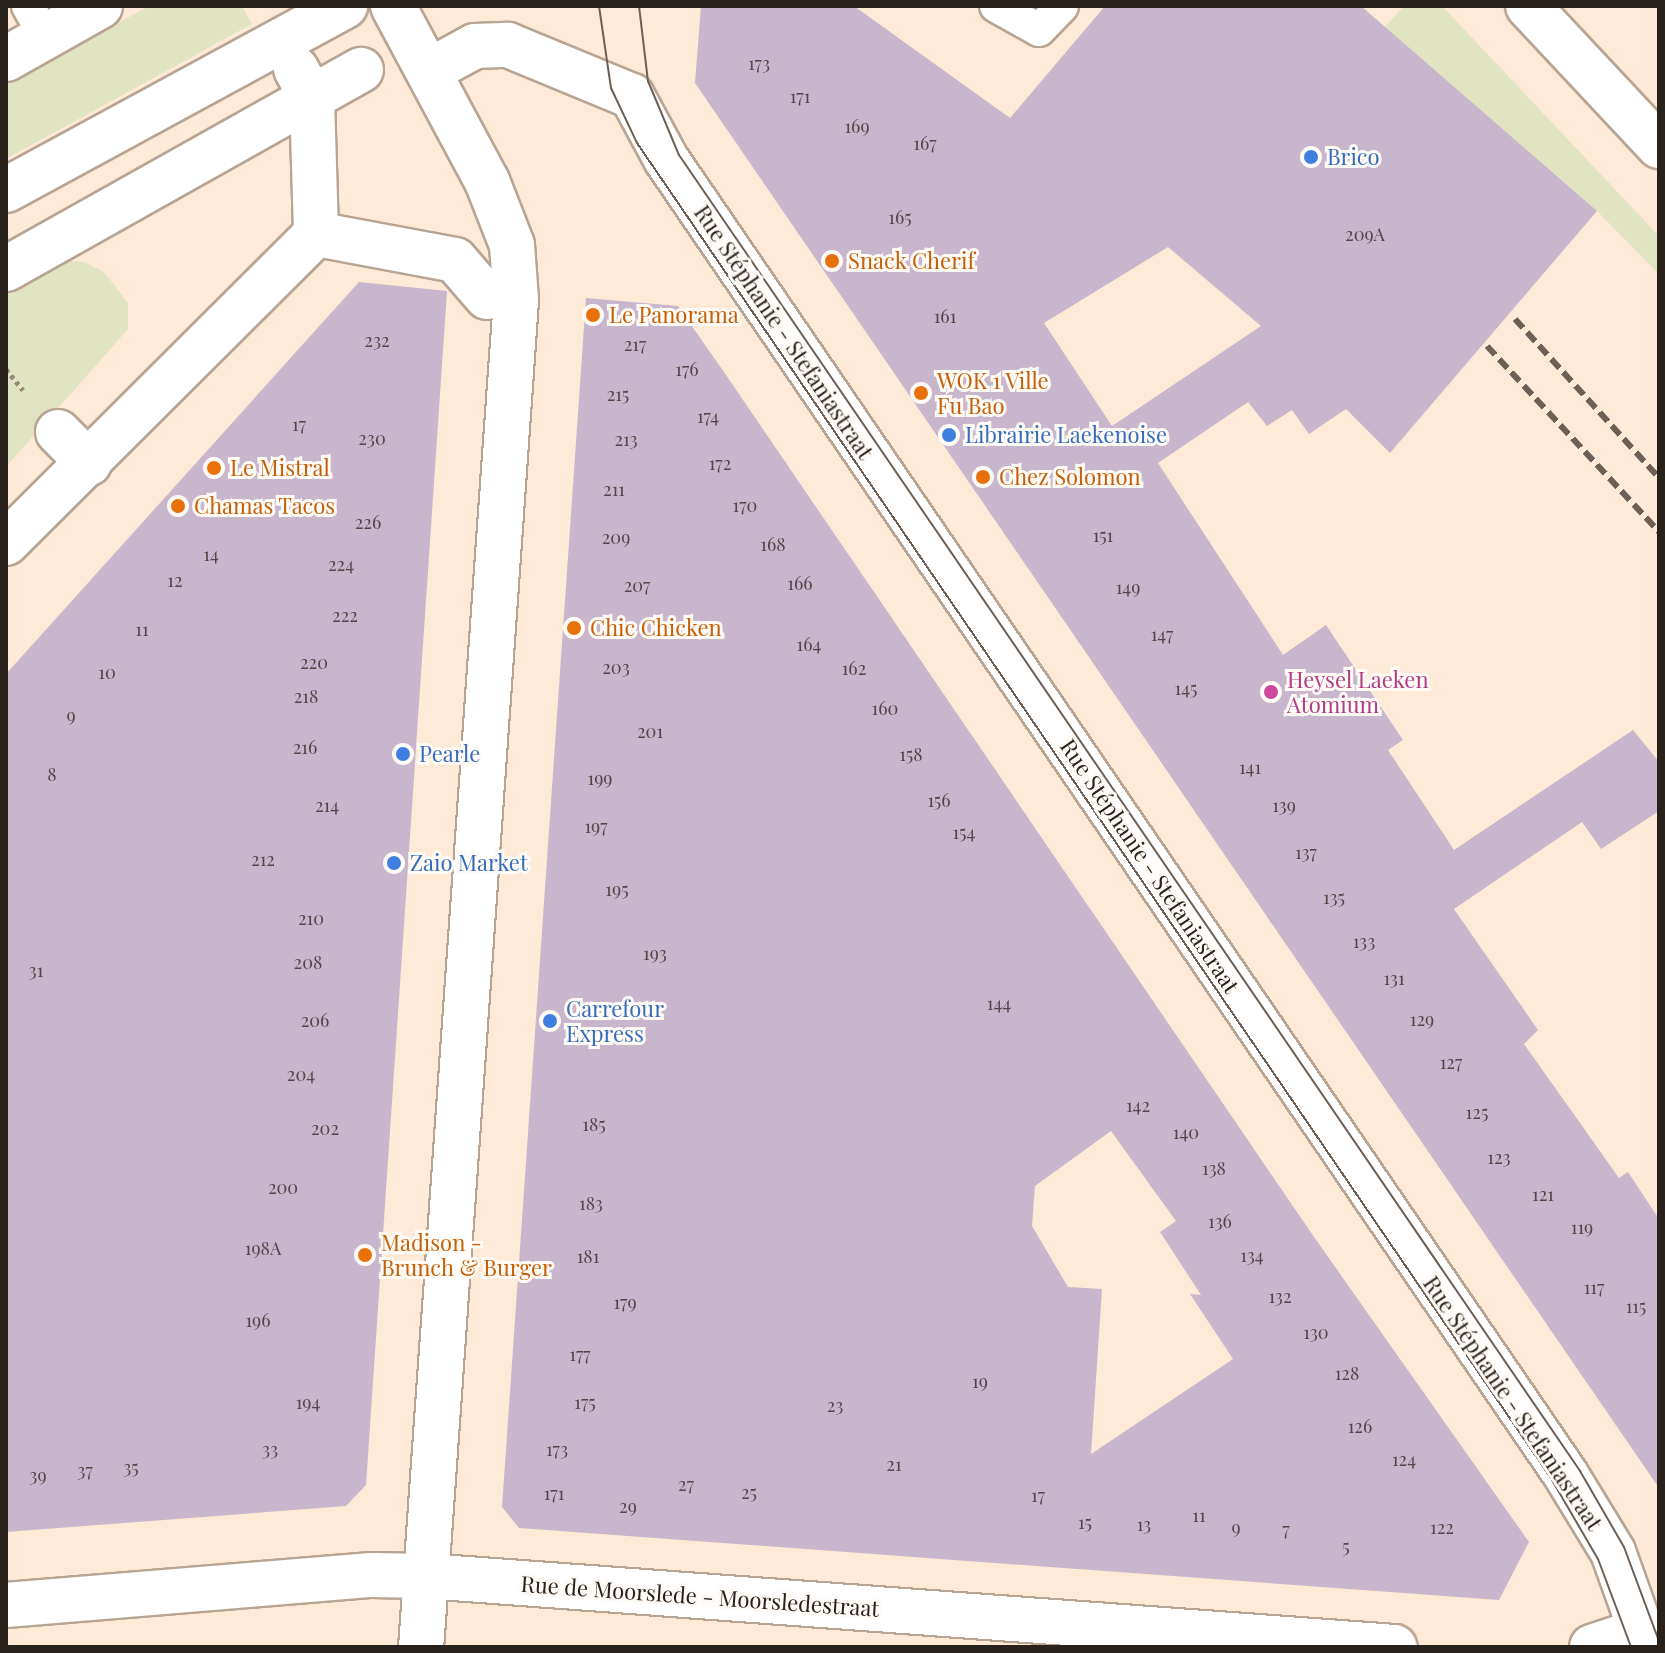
<!DOCTYPE html>
<html>
<head>
<meta charset="utf-8">
<style>
  body { margin:0 }
  #map { position:relative; width:1665px; height:1653px; overflow:hidden; background:#ffe9d7; font-family:"Playfair Display",serif }
  div>[style] { position:absolute }
  [style*='--x'] { left:calc(var(--x)*1px); top:calc(var(--y)*1px); width:calc(var(--w)*1px); rotate:calc(var(--a)*1deg) }
  .green>* { inset:0; background:#e1e4c0 }
  .building>* { inset:0; background:#c8b7cc }
  .path>* { height:5px; margin-top:-2.5px; transform-origin:0; background:repeating-linear-gradient(90deg,#97877b 0 4px,transparent 0 8px) }
  .roads { filter:drop-shadow(2px 0 #b8a493) drop-shadow(-2px 0 #b8a493) drop-shadow(0 2px #b8a493) drop-shadow(0 -2px #b8a493) }
  .service>* { height:32px; margin:-16px; padding:0 16px; transform-origin:16px; border-radius:16px; background:#fff }
  .pedestrian>* { height:44px; margin:-22px; padding:0 22px; transform-origin:22px; border-radius:22px; background:#fff }
  .minor>* { height:44px; margin:-22px; padding:0 22px; transform-origin:22px; border-radius:22px; background:#fff }
  .tertiary>* { height:44px; margin:-22px; padding:0 22px; transform-origin:22px; border-radius:22px; background:#fff }
  .secondary>* { height:44px; margin:-22px; padding:0 22px; transform-origin:22px; border-radius:22px; background:#fff }
  .tram>* { height:2px; margin:-1px; padding:0 1px; transform-origin:1px; border-radius:1px; background:#6c5f56 }
  .rail>* { height:6px; margin-top:-3px; transform-origin:0; background:repeating-linear-gradient(90deg,#6c5f56 0 12px,transparent 0 18px) }
  .dots>* { width:22px; height:22px; translate:-50% -50%; box-sizing:border-box; border:4px solid #fefaf6; border-radius:50% }
  span { translate:-50% -50%; white-space:nowrap; text-align:center; line-height:1.15; -webkit-text-stroke:6px #fefaf6; paint-order:stroke }
  .number-label { font-size:18px; color:#514647 }
  .number-label span { -webkit-text-stroke-width:0 }
  .shop-label { font-size:22px; color:#366cbe }
  .left { translate:0 -50%; text-align:left }
  .food-label { font-size:22px; color:#c56008 }
  .street-label { font-size:22px; color:#29211b }
  .hotel-label { font-size:22px; color:#b23c85 }
  .frame { position:absolute; inset:0; border:8px solid #29211b; pointer-events:none }
</style>
</head>
<body>
<div id="map">
  <div class="green">
    <div style="clip-path:polygon(149px 6px,242px 6px,252px 24px,6px 159px,6px 84px)"></div>
    <div style="clip-path:polygon(1404px 6px,1442px 6px,1659px 236px,1659px 274px,1597px 211px,1385px 27px)"></div>
    <div style="clip-path:polygon(62px 260px,84px 262px,104px 272px,128px 303px,128px 329px,6px 467px,6px 287px)"></div>
  </div>
  <div class="building">
    <div style="clip-path:polygon(evenodd,701px 6px,854px 6px,1010px 118px,1105px 6px,1361px 6px,1597px 211px,1390px 453px,1346px 409px,1309px 434px,1292px 410px,1267px 426px,1248px 402px,1158px 463px,1283px 655px,1326px 625px,1403px 740px,1388px 750px,1454px 850px,1633px 730px,1659px 762px,1659px 811px,1601px 849px,1582px 822px,1454px 909px,1538px 1030px,1524px 1044px,1619px 1178px,1628px 1172px,1659px 1219px,1659px 1488px,695px 83px,701px 6px,1168px 247px,1261px 326px,1112px 426px,1044px 323px,1168px 247px)"></div>
    <div style="clip-path:polygon(359px 282px,447px 291px,366px 1485px,346px 1506px,6px 1532px,6px 674px)"></div>
    <div style="clip-path:polygon(evenodd,586px 298px,678px 306px,726px 375px,1314px 1237px,1529px 1542px,1499px 1600px,519px 1528px,502px 1507px,586px 298px,1111px 1131px,1176px 1221px,1160px 1232px,1201px 1295px,1190px 1294px,1233px 1359px,1091px 1454px,1102px 1289px,1068px 1287px,1032px 1226px,1035px 1186px,1111px 1131px)"></div>
  </div>
  <div class="path">
    <div style="--x:6;--y:369;--w:27;--a:51"></div>
  </div>
  <div class="roads">
    <div class="service">
      <div style="--x:28;--y:6;--w:35;--a:61"></div>
      <div style="--x:996;--y:6;--w:49;--a:29.2"></div>
      <div style="--x:1039;--y:30;--w:33;--a:-46"></div>
    </div>
    <div class="pedestrian">
      <div style="--x:296;--y:69;--w:33;--a:61"></div>
      <div style="--x:312;--y:98;--w:136;--a:88.3"></div>
      <div style="--x:316;--y:234;--w:141;--a:10.6"></div>
      <div style="--x:455;--y:260;--w:49;--a:49.1"></div>
      <div style="--x:6;--y:269;--w:407;--a:-29.3"></div>
      <div style="--x:58;--y:432;--w:44;--a:45"></div>
      <div style="--x:6;--y:543;--w:438;--a:-44.9"></div>
    </div>
    <div class="minor">
      <div style="--x:1528;--y:6;--w:192;--a:46.9"></div>
      <div style="--x:429;--y:71;--w:52;--a:-28.5"></div>
      <div style="--x:475;--y:46;--w:33;--a:-2"></div>
      <div style="--x:508;--y:45;--w:134;--a:22.4"></div>
      <div style="--x:632;--y:96;--w:72;--a:61.6"></div>
      <div style="--x:666;--y:159;--w:1594;--a:55.63"></div>
      <div style="--x:1566;--y:1475;--w:90;--a:58.6"></div>
      <div style="--x:1613;--y:1552;--w:101;--a:70.3"></div>
      <div style="--x:6;--y:1605;--w:367;--a:-4.7"></div>
      <div style="--x:372;--y:1575;--w:54;--a:1.1"></div>
      <div style="--x:426;--y:1576;--w:971;--a:4.19"></div>
      <div style="--x:1592;--y:1647;--w:54;--a:-18.4"></div>
    </div>
    <div class="tertiary">
      <div style="--x:393;--y:6;--w:199;--a:61.8"></div>
      <div style="--x:487;--y:181;--w:69;--a:68.7"></div>
      <div style="--x:512;--y:245;--w:55;--a:85.8"></div>
      <div style="--x:516;--y:300;--w:1350;--a:94.03"></div>
    </div>
    <div class="secondary">
      <div style="--x:6;--y:59;--w:108;--a:-29.4"></div>
      <div style="--x:6;--y:190;--w:386;--a:-28.5"></div>
    </div>
  </div>
  <div class="tram">
    <div style="--x:599;--y:6;--w:83;--a:81.7"></div>
    <div style="--x:611;--y:88;--w:61;--a:64.7"></div>
    <div style="--x:637;--y:143;--w:1620;--a:55.61"></div>
    <div style="--x:1552;--y:1480;--w:91;--a:59.8"></div>
    <div style="--x:1598;--y:1559;--w:94;--a:69.4"></div>
    <div style="--x:639;--y:6;--w:76;--a:83.2"></div>
    <div style="--x:648;--y:81;--w:80;--a:67.3"></div>
    <div style="--x:679;--y:155;--w:1595;--a:55.6"></div>
    <div style="--x:1580;--y:1471;--w:88;--a:59.9"></div>
    <div style="--x:1624;--y:1547;--w:100;--a:69.6"></div>
    <div style="--x:1188;--y:914;--w:68;--a:63.1"></div>
  </div>
  <div class="rail">
    <div style="--x:1515;--y:319;--w:215;--a:47.8"></div>
    <div style="--x:1487;--y:346;--w:253;--a:47.2"></div>
  </div>
  <div class="dots">
    <div style="left:1311px;top:157px;background:#3f7fe0"></div>
    <div style="left:832px;top:261px;background:#e8710a"></div>
    <div style="left:593px;top:315px;background:#e8710a"></div>
    <div style="left:921px;top:393px;background:#e8710a"></div>
    <div style="left:949px;top:435px;background:#3f7fe0"></div>
    <div style="left:214px;top:468px;background:#e8710a"></div>
    <div style="left:983px;top:477px;background:#e8710a"></div>
    <div style="left:178px;top:506px;background:#e8710a"></div>
    <div style="left:574px;top:628px;background:#e8710a"></div>
    <div style="left:1271px;top:692px;background:#d1479c"></div>
    <div style="left:403px;top:754px;background:#3f7fe0"></div>
    <div style="left:394px;top:863px;background:#3f7fe0"></div>
    <div style="left:550px;top:1021px;background:#3f7fe0"></div>
    <div style="left:365px;top:1255px;background:#e8710a"></div>
  </div>
  <div class="number-label">
    <span style="left:759px;top:63px">173</span>
    <span style="left:800px;top:96px">171</span>
    <span style="left:857px;top:126px">169</span>
    <span style="left:925px;top:143px">167</span>
    <span style="left:900px;top:217px">165</span>
    <span style="left:1365px;top:234px">209A</span>
    <span style="left:945px;top:316px">161</span>
    <span style="left:377px;top:340px">232</span>
    <span style="left:635px;top:344px">217</span>
    <span style="left:687px;top:369px">176</span>
    <span style="left:618px;top:394px">215</span>
    <span style="left:708px;top:416px">174</span>
    <span style="left:299px;top:424px">17</span>
    <span style="left:372px;top:438px">230</span>
    <span style="left:626px;top:439px">213</span>
    <span style="left:720px;top:463px">172</span>
    <span style="left:614px;top:489px">211</span>
    <span style="left:745px;top:505px">170</span>
    <span style="left:368px;top:522px">226</span>
    <span style="left:1103px;top:535px">151</span>
    <span style="left:616px;top:537px">209</span>
    <span style="left:773px;top:544px">168</span>
    <span style="left:211px;top:554px">14</span>
    <span style="left:341px;top:564px">224</span>
    <span style="left:175px;top:580px">12</span>
    <span style="left:800px;top:583px">166</span>
    <span style="left:637px;top:585px">207</span>
    <span style="left:1128px;top:587px">149</span>
    <span style="left:345px;top:615px">222</span>
    <span style="left:142px;top:629px">11</span>
    <span style="left:1162px;top:634px">147</span>
    <span style="left:809px;top:644px">164</span>
    <span style="left:314px;top:662px">220</span>
    <span style="left:616px;top:667px">203</span>
    <span style="left:854px;top:668px">162</span>
    <span style="left:107px;top:672px">10</span>
    <span style="left:1186px;top:688px">145</span>
    <span style="left:306px;top:696px">218</span>
    <span style="left:885px;top:708px">160</span>
    <span style="left:71px;top:715px">9</span>
    <span style="left:650px;top:731px">201</span>
    <span style="left:305px;top:747px">216</span>
    <span style="left:911px;top:754px">158</span>
    <span style="left:1250px;top:767px">141</span>
    <span style="left:52px;top:774px">8</span>
    <span style="left:600px;top:778px">199</span>
    <span style="left:939px;top:800px">156</span>
    <span style="left:327px;top:805px">214</span>
    <span style="left:1284px;top:805px">139</span>
    <span style="left:596px;top:826px">197</span>
    <span style="left:964px;top:832px">154</span>
    <span style="left:1306px;top:852px">137</span>
    <span style="left:263px;top:859px">212</span>
    <span style="left:617px;top:889px">195</span>
    <span style="left:1334px;top:897px">135</span>
    <span style="left:311px;top:918px">210</span>
    <span style="left:1364px;top:941px">133</span>
    <span style="left:655px;top:953px">193</span>
    <span style="left:308px;top:962px">208</span>
    <span style="left:36px;top:970px">31</span>
    <span style="left:1394px;top:978px">131</span>
    <span style="left:999px;top:1003px">144</span>
    <span style="left:1422px;top:1019px">129</span>
    <span style="left:315px;top:1020px">206</span>
    <span style="left:1451px;top:1062px">127</span>
    <span style="left:301px;top:1074px">204</span>
    <span style="left:1138px;top:1105px">142</span>
    <span style="left:1477px;top:1112px">125</span>
    <span style="left:594px;top:1124px">185</span>
    <span style="left:325px;top:1128px">202</span>
    <span style="left:1186px;top:1132px">140</span>
    <span style="left:1499px;top:1157px">123</span>
    <span style="left:1214px;top:1168px">138</span>
    <span style="left:283px;top:1187px">200</span>
    <span style="left:1543px;top:1194px">121</span>
    <span style="left:591px;top:1203px">183</span>
    <span style="left:1220px;top:1221px">136</span>
    <span style="left:1582px;top:1227px">119</span>
    <span style="left:263px;top:1248px">198A</span>
    <span style="left:1252px;top:1255px">134</span>
    <span style="left:588px;top:1256px">181</span>
    <span style="left:1594px;top:1287px">117</span>
    <span style="left:1280px;top:1296px">132</span>
    <span style="left:625px;top:1302px">179</span>
    <span style="left:1636px;top:1306px">115</span>
    <span style="left:258px;top:1320px">196</span>
    <span style="left:1316px;top:1332px">130</span>
    <span style="left:580px;top:1354px">177</span>
    <span style="left:1347px;top:1373px">128</span>
    <span style="left:980px;top:1381px">19</span>
    <span style="left:308px;top:1402px">194</span>
    <span style="left:585px;top:1402px">175</span>
    <span style="left:835px;top:1405px">23</span>
    <span style="left:1360px;top:1426px">126</span>
    <span style="left:270px;top:1449px">33</span>
    <span style="left:557px;top:1449px">173</span>
    <span style="left:1404px;top:1459px">124</span>
    <span style="left:894px;top:1464px">21</span>
    <span style="left:131px;top:1467px">35</span>
    <span style="left:85px;top:1470px">37</span>
    <span style="left:38px;top:1475px">39</span>
    <span style="left:686px;top:1484px">27</span>
    <span style="left:749px;top:1492px">25</span>
    <span style="left:554px;top:1493px">171</span>
    <span style="left:1038px;top:1495px">17</span>
    <span style="left:628px;top:1506px">29</span>
    <span style="left:1199px;top:1515px">11</span>
    <span style="left:1085px;top:1522px">15</span>
    <span style="left:1144px;top:1524px">13</span>
    <span style="left:1236px;top:1527px">9</span>
    <span style="left:1442px;top:1527px">122</span>
    <span style="left:1286px;top:1529px">7</span>
    <span style="left:1346px;top:1546px">5</span>
  </div>
  <div class="shop-label">
    <span class="left" style="left:1327px;top:157px">Brico</span>
    <span class="left" style="left:965px;top:435px">Librairie Laekenoise</span>
    <span class="left" style="left:419px;top:754px">Pearle</span>
    <span class="left" style="left:410px;top:863px">Zaio Market</span>
    <span class="left" style="left:566px;top:1021px">Carrefour<br>Express</span>
  </div>
  <div class="food-label">
    <span class="left" style="left:848px;top:261px">Snack Cherif</span>
    <span class="left" style="left:609px;top:315px">Le Panorama</span>
    <span class="left" style="left:937px;top:393px">WOK 1 Ville<br>Fu Bao</span>
    <span class="left" style="left:230px;top:468px">Le Mistral</span>
    <span class="left" style="left:999px;top:477px">Chez Solomon</span>
    <span class="left" style="left:194px;top:506px">Chamas Tacos</span>
    <span class="left" style="left:590px;top:628px">Chic Chicken</span>
    <span class="left" style="left:381px;top:1255px">Madison -<br>Brunch &amp; Burger</span>
  </div>
  <div class="street-label">
    <span style="left:784px;top:332px;rotate:56deg">Rue Stéphanie - Stefaniastraat</span>
    <span style="left:1150px;top:866px;rotate:56deg">Rue Stéphanie - Stefaniastraat</span>
    <span style="left:1513px;top:1403px;rotate:56deg">Rue Stéphanie - Stefaniastraat</span>
    <span style="left:700px;top:1596px;rotate:4deg">Rue de Moorslede - Moorsledestraat</span>
  </div>
  <div class="hotel-label">
    <span class="left" style="left:1287px;top:692px">Heysel Laeken<br>Atomium</span>
  </div>
  <div class="frame"></div>
</div>
</body>
</html>
